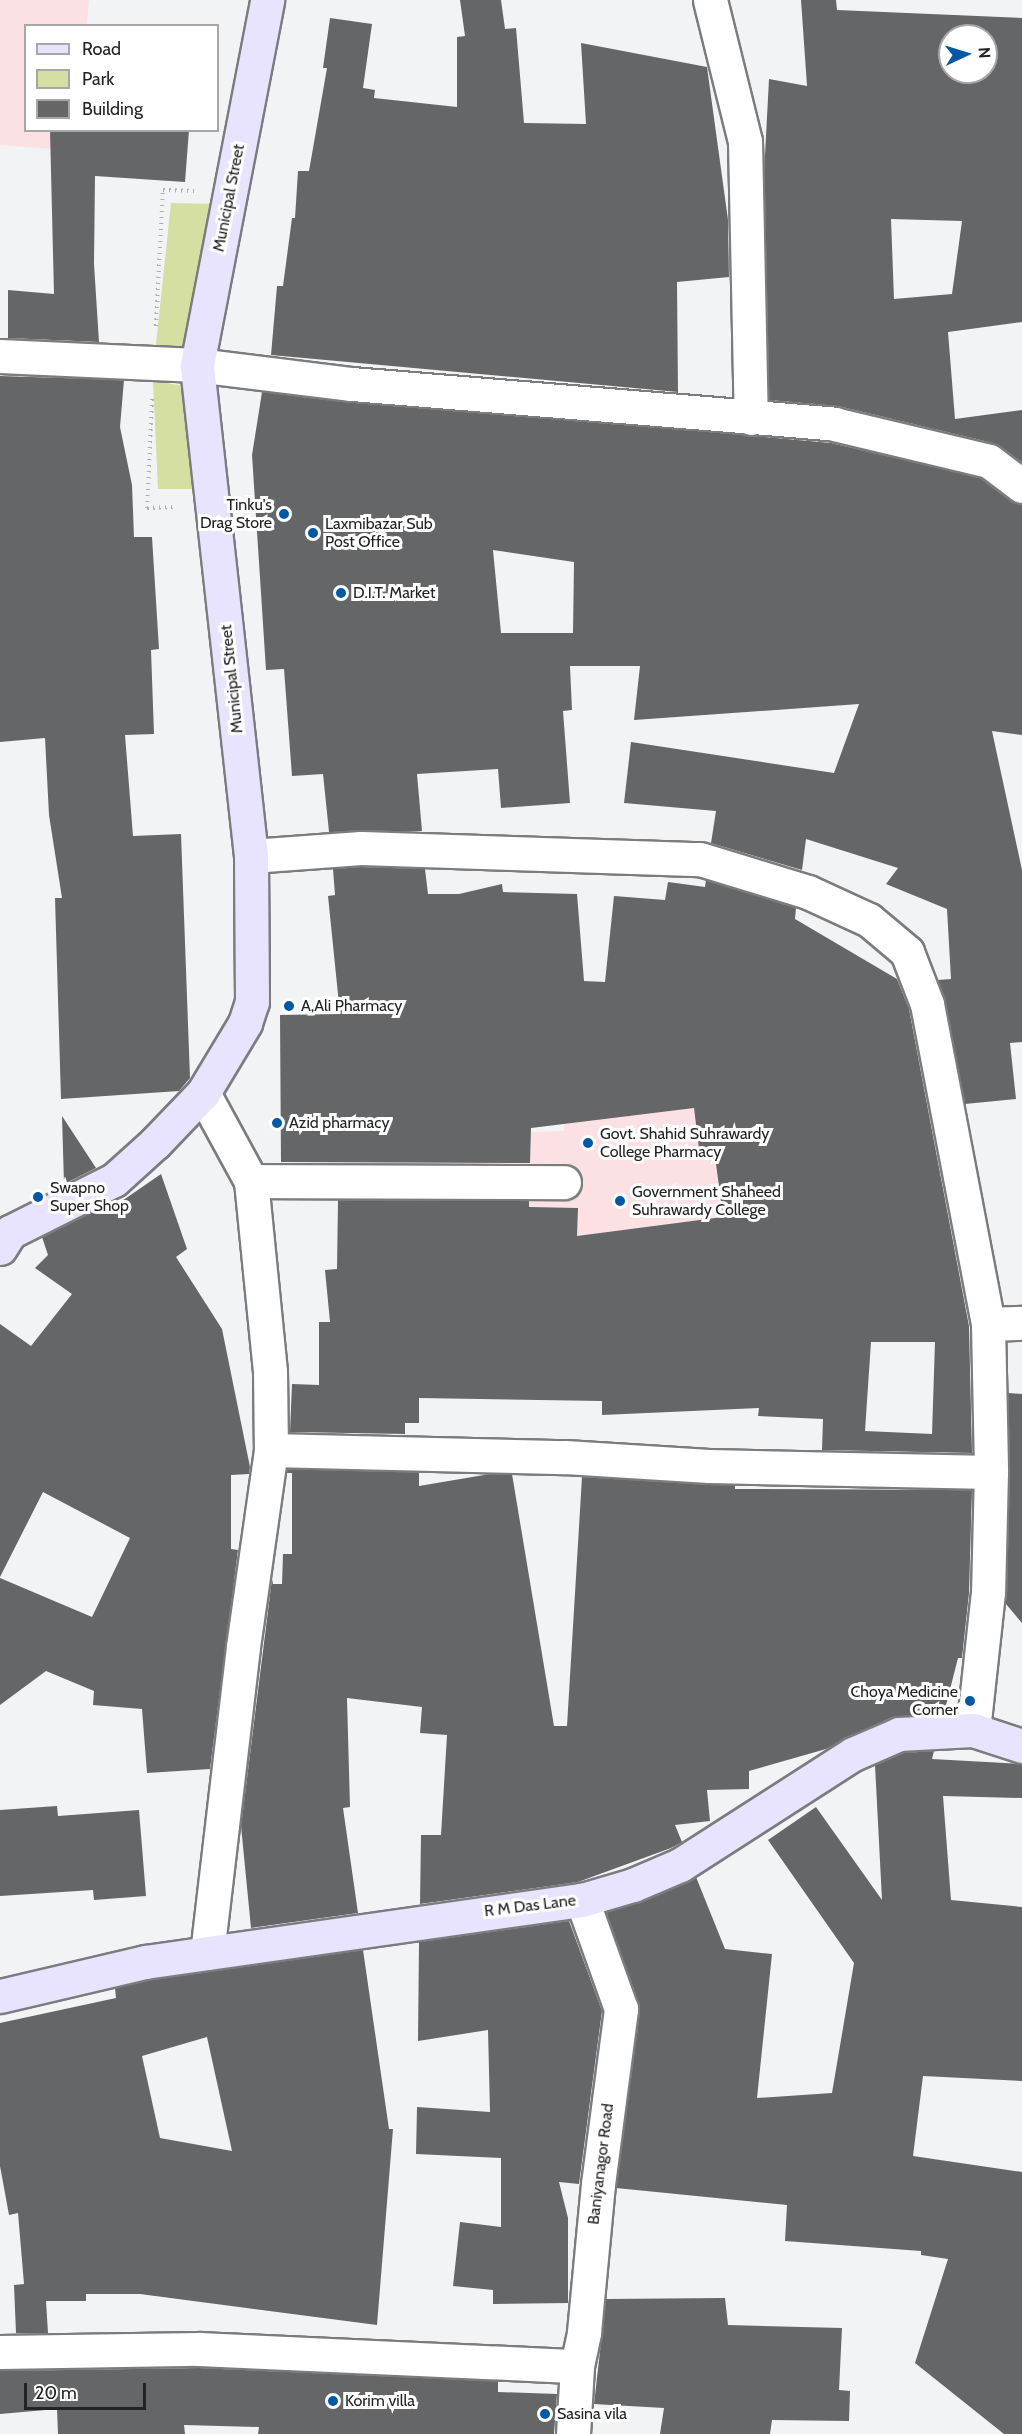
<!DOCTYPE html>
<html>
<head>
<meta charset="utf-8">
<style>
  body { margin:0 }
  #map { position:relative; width:1022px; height:2434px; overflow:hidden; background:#f1f3f5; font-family:Cabin,sans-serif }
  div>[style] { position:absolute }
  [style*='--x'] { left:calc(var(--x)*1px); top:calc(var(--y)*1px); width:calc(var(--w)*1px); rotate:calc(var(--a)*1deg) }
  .education>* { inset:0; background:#fce1e4 }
  .green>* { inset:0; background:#d4dfa1 }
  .building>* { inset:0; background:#656668 }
  .path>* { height:4px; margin-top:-2px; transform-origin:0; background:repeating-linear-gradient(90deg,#acaeaf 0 1.5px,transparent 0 6px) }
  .roads { filter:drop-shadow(2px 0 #7a7c7e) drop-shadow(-2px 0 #7a7c7e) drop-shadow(0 2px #7a7c7e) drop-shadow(0 -2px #7a7c7e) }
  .street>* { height:33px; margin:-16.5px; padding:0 16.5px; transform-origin:16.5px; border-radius:16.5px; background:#fff }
  .secondary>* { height:33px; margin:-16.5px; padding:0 16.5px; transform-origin:16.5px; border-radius:16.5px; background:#e8e3ff }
  .dots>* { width:16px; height:16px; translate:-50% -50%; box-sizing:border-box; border:3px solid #fff; border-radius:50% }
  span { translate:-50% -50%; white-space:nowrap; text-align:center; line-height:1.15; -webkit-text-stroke:6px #fff; paint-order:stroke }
  .street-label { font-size:16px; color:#222324 }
  .poi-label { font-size:16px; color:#222324 }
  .right { translate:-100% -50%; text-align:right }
  .left { translate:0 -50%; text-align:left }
  .legend { position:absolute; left:24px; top:24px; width:195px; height:108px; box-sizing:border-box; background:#fff; border:2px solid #a7a7a7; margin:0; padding:8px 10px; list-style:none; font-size:18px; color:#222324 }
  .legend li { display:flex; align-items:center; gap:12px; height:30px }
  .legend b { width:30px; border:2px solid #a7a7a7 }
  .north { position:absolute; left:938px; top:24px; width:60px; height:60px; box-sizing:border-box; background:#fff; border:2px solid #a7a7a7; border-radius:50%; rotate:86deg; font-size:16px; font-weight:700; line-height:24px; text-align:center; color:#222324 }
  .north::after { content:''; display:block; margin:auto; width:21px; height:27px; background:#0058a6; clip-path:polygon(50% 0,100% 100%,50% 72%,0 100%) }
  .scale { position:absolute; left:24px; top:2383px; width:122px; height:27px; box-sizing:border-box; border:3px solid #222324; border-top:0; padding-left:8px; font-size:18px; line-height:21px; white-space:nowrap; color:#222324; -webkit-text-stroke:4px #fff; paint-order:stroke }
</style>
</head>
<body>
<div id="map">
  <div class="education">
    <div style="clip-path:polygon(0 0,89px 0,87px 25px,26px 26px,26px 130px,81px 131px,80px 151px,0 145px)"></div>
    <div style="clip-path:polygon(761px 1015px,789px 1267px,452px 1348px,462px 1135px,564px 1131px,563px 1038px)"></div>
  </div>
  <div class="green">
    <div style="clip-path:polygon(171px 203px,220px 204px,193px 354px,154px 363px)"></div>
    <div style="clip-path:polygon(153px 381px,185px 386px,199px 489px,158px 489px)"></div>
  </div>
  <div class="building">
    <div style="clip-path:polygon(460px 0,501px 0,505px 29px,516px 28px,524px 123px,586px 124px,581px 43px,707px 67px,728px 220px,729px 277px,677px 282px,678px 392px,271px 355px,277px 286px,283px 286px,292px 218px,295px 218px,298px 171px,309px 171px,327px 68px,323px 68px,330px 18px,372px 24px,363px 88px,375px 90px,374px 98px,457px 107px,457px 37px,465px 36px)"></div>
    <div style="clip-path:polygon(evenodd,801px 0,836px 0,837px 10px,1022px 18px,1022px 322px,948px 332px,955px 419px,1022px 410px,1022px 462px,993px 443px,838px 406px,769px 400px,764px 174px,769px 79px,807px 86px,801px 0,950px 36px,986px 36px,986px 72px,950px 72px,950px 36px,801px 0,891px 219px,962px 221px,952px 294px,894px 299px,891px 219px)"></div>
    <div style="clip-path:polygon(50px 130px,189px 130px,185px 182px,95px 176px,94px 264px,99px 342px,8px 338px,8px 290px,54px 294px)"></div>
    <div style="clip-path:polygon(0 376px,124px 380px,120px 427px,132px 485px,134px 537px,152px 537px,159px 649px,151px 650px,154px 734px,125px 735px,133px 836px,181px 834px,190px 1078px,179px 1091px,61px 1099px,55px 898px,62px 898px,49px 815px,45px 738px,0 742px)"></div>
    <div style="clip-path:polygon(evenodd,262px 392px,831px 443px,981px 478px,1011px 501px,1022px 504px,1022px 735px,992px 731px,1022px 870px,1022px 1042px,1010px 1043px,1016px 1099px,965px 1104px,938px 980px,951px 979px,947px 909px,886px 884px,898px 868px,806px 839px,802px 870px,711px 843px,716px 811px,624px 803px,631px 742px,834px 773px,859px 704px,634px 720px,640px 666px,570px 666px,572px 710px,563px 711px,570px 803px,501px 808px,498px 769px,417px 774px,422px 831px,329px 832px,323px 774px,292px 776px,284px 669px,266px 670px,252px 455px,262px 392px,493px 550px,574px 562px,573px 633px,501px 633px,493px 550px)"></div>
    <div style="clip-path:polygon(evenodd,361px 867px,425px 869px,428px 894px,459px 894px,502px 884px,503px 892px,577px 894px,584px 981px,605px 982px,614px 896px,665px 900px,668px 882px,705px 887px,706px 880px,796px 908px,795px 919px,897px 979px,909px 1009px,969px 1326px,972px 1453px,822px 1450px,823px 1419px,758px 1416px,759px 1408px,602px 1415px,602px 1401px,419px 1398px,419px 1423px,405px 1423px,405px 1434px,290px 1432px,292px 1384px,319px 1385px,319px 1322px,330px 1322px,325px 1270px,337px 1269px,338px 1200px,529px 1201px,529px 1207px,578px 1208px,577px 1236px,723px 1217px,715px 1156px,700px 1157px,694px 1108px,531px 1128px,530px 1163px,281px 1162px,280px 1015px,340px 1014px,328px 896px,335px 895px,333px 869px,361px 867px,871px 1342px,935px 1342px,932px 1434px,865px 1431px,871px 1342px)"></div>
    <div style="clip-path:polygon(62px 1116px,96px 1168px,64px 1184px)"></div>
    <div style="clip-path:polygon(161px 1174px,187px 1249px,176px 1257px,222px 1329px,250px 1467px,249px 1474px,231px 1475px,231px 1549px,238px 1550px,210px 1769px,147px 1773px,142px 1709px,93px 1705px,94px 1691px,46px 1671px,0 1705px,0 1578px,92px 1617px,130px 1538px,43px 1492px,0 1577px,0 1324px,31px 1346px,72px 1294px,35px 1268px,48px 1255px,42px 1237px,117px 1200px,119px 1203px)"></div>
    <div style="clip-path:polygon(1008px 1393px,1022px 1394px,1022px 1623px,1006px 1604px)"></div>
    <div style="clip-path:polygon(287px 1469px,419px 1472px,419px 1486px,490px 1474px,512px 1474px,554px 1726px,567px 1726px,582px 1477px,735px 1485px,735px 1489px,972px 1490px,969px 1593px,962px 1658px,958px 1658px,944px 1713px,892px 1717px,826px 1749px,749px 1771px,749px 1789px,707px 1790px,710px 1821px,675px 1825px,682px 1842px,671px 1848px,578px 1882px,420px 1904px,421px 1835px,441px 1835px,447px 1735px,420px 1733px,422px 1707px,347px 1698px,350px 1807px,343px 1808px,358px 1913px,251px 1928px,241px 1826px,272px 1579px,273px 1584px,282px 1584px,283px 1554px,292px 1554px,292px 1473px,287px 1473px)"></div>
    <div style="clip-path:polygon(934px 1751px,932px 1759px,1022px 1764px,1022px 1798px,943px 1796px,951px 1900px,1022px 1907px,1022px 2081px,923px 2076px,913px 2156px,1022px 2172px,1022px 2434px,1004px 2434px,915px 2363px,948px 2259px,921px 2255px,921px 2251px,785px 2241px,787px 2205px,616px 2188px,640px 2011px,606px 1912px,640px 1902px,696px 1877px,725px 1949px,772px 1954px,757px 2098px,832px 2093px,854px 1963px,768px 1840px,816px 1807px,882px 1900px,875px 1765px,903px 1753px)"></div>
    <div style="clip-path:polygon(57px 1806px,58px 1816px,139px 1810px,146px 1896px,94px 1900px,93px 1890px,0 1896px,0 1810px)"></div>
    <div style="clip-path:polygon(569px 1921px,602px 2011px,579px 2184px,559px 2182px,568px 2218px,568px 2303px,493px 2304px,493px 2290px,453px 2286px,460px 2222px,501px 2227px,501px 2158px,416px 2154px,417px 2107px,490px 2112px,488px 2030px,418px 2041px,419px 1942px)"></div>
    <div style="clip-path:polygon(evenodd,363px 1950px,389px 2129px,393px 2129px,377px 2325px,140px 2294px,86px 2294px,86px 2301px,46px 2301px,48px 2333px,16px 2333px,14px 2285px,24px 2284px,18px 2213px,9px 2215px,0 2166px,0 2023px,116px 1998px,115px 1988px,148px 1980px,363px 1950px,207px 2037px,232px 2151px,160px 2138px,142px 2056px,207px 2037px)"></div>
    <div style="clip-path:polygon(725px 2298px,728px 2325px,842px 2328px,839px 2390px,850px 2391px,849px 2421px,772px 2420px,770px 2434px,660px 2434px,664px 2408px,594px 2404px,606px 2299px)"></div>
    <div style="clip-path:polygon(199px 2368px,498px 2381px,498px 2392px,557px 2394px,554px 2434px,258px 2434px,259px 2427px,184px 2425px,185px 2434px,58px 2434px,57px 2409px,0 2414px,0 2371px)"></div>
  </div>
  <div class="path">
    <div style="--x:156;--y:326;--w:136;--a:-87.1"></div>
    <div style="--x:163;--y:190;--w:31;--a:2"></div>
    <div style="--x:152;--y:399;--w:109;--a:92.6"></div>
    <div style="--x:147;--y:508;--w:27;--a:-2"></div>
  </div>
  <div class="roads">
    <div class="street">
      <div style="--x:710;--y:0;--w:145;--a:76.1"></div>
      <div style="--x:745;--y:141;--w:277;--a:88.8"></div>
      <div style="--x:0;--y:356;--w:197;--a:2.6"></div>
      <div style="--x:197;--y:365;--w:156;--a:7"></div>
      <div style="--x:352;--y:384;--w:484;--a:4.7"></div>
      <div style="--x:834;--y:424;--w:159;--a:13.4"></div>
      <div style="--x:989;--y:461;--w:41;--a:37.1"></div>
      <div style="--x:251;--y:856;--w:110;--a:-4.2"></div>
      <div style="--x:361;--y:848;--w:339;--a:1.9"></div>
      <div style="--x:700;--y:859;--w:113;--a:17"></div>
      <div style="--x:808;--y:892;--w:67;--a:24.7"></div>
      <div style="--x:869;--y:920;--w:50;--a:40.1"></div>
      <div style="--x:907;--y:952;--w:56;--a:69"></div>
      <div style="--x:927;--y:1004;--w:326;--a:79.2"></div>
      <div style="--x:988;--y:1324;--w:148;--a:88.8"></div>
      <div style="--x:991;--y:1472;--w:120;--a:91.4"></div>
      <div style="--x:988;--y:1592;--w:139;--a:96.2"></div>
      <div style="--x:203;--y:1093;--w:100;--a:61.4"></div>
      <div style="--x:251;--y:1181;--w:192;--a:84.3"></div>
      <div style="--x:270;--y:1372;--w:78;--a:89.3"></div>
      <div style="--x:271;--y:1450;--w:199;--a:98.1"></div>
      <div style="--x:243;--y:1647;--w:308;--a:96.7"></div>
      <div style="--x:251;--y:1181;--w:313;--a:0.2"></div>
      <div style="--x:988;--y:1324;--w:34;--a:-2"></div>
      <div style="--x:271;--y:1450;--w:294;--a:1.4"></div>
      <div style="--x:565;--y:1457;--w:144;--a:3.6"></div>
      <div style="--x:709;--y:1466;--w:282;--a:1.2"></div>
      <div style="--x:0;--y:2352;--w:199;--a:-0.9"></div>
      <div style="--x:199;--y:2349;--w:378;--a:2.6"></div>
      <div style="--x:573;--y:2434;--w:68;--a:-86.6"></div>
      <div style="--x:577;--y:2366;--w:35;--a:-78"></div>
      <div style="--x:584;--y:2332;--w:149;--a:-84.6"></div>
      <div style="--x:598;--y:2184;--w:177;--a:-82.5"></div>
      <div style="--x:621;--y:2009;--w:116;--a:-109.7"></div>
    </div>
    <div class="secondary">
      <div style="--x:0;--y:1248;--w:19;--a:-58"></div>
      <div style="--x:10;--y:1232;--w:116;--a:-26.6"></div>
      <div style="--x:114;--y:1180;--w:55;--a:-42.1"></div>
      <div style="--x:155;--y:1143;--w:69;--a:-46.2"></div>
      <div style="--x:203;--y:1093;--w:82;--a:-59"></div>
      <div style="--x:245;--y:1023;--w:22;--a:-72"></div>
      <div style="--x:252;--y:1002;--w:146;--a:-90.4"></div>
      <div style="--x:251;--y:856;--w:494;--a:-96.3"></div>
      <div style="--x:197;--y:365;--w:372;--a:-79.1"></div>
      <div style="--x:0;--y:1996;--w:149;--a:-13.2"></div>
      <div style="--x:145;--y:1962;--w:441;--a:-8.1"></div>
      <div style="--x:582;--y:1900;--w:53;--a:-16.4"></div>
      <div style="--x:633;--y:1885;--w:51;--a:-23.1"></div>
      <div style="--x:680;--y:1865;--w:206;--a:-32.7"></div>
      <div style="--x:853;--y:1754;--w:50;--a:-23.5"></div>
      <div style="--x:899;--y:1734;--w:74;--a:-3.1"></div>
      <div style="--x:973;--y:1730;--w:52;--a:18.1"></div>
    </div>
  </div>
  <div class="dots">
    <div style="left:284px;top:514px;background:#0058a6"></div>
    <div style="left:313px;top:533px;background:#0058a6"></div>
    <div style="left:341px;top:593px;background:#0058a6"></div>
    <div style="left:289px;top:1006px;background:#0058a6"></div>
    <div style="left:277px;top:1123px;background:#0058a6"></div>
    <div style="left:588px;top:1143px;background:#0058a6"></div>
    <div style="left:38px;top:1197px;background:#0058a6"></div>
    <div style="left:620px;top:1201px;background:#0058a6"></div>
    <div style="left:970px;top:1701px;background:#0058a6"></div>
    <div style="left:333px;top:2401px;background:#0058a6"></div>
    <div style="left:545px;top:2414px;background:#0058a6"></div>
  </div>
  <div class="street-label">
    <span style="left:229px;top:198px;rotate:-79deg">Municipal Street</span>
    <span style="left:232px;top:679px;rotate:-96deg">Municipal Street</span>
    <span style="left:530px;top:1906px;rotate:-7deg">R M Das Lane</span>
    <span style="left:601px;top:2164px;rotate:-83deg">Baniyanagor Road</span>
  </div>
  <div class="poi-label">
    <span class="right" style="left:272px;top:514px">Tinku's<br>Drag Store</span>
    <span class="left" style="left:325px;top:533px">Laxmibazar Sub<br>Post Office</span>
    <span class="left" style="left:353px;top:593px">D.I.T. Market</span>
    <span class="left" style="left:301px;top:1006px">A,Ali Pharmacy</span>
    <span class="left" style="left:289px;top:1123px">Azid pharmacy</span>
    <span class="left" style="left:600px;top:1143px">Govt. Shahid Suhrawardy<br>College Pharmacy</span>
    <span class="left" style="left:50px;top:1197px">Swapno<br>Super Shop</span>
    <span class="left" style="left:632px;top:1201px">Government Shaheed<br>Suhrawardy College</span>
    <span class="right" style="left:958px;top:1701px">Choya Medicine<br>Corner</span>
    <span class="left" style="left:345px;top:2401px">Korim villa</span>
    <span class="left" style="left:557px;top:2414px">Sasina vila</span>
  </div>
  <ul class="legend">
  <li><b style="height:8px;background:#e8e3ff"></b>Road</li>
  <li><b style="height:16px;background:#d4dfa1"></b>Park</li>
  <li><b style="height:16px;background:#656668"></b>Building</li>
  </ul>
  <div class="north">N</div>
  <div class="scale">20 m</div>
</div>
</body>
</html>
